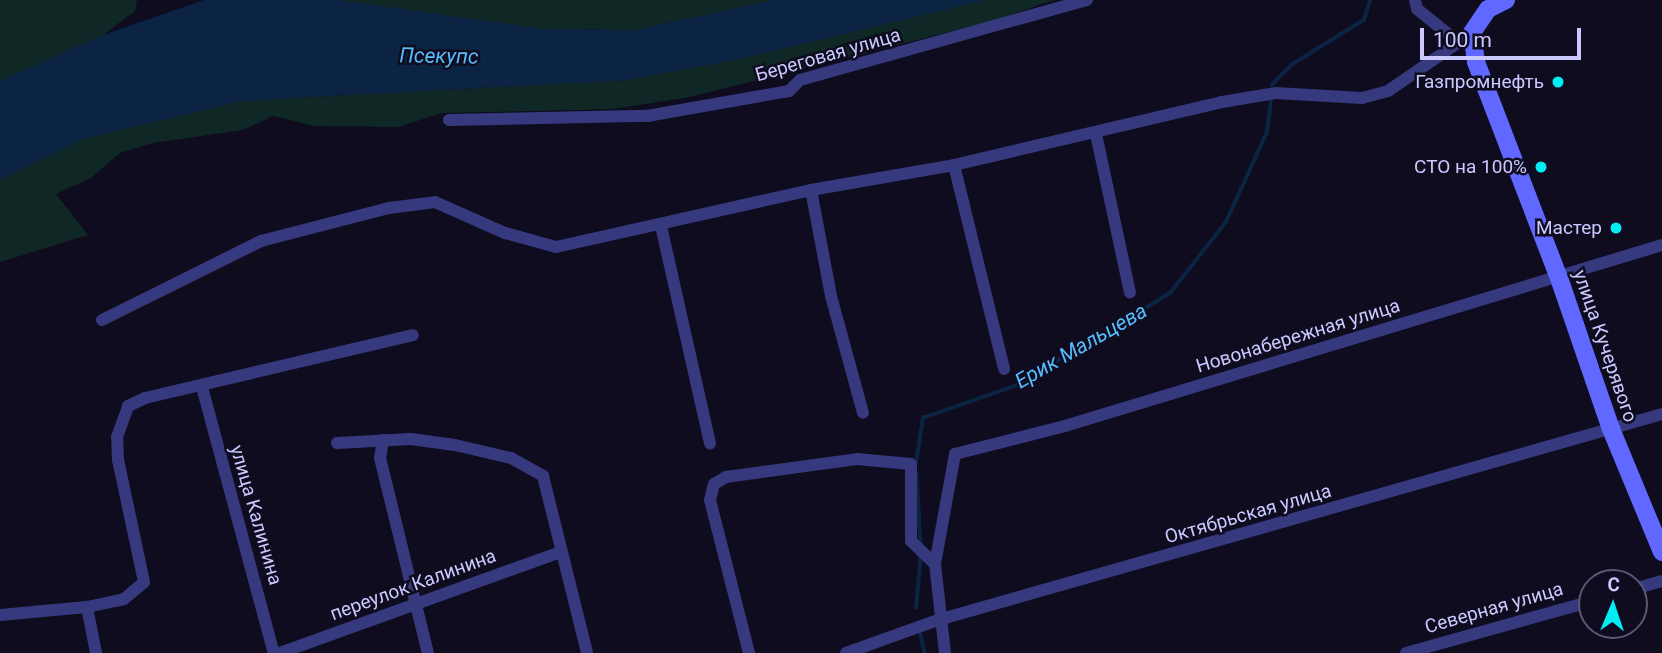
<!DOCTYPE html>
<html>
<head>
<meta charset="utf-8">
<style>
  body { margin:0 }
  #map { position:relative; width:1662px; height:653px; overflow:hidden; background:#0e0c1e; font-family:Roboto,sans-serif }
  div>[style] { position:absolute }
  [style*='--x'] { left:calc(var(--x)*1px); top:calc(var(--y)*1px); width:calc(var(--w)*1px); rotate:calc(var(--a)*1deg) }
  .green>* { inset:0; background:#0f2826 }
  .water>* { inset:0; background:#0b2443 }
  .stream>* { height:3.5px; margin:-1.75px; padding:0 1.75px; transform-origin:1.75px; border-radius:1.75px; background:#0b2443 }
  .street>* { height:12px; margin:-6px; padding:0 6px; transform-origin:6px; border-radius:6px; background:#36397e }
  .secondary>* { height:18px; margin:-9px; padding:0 9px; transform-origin:9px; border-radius:9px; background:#6068ff }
  .dots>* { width:19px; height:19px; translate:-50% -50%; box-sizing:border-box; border:4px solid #0e0c1e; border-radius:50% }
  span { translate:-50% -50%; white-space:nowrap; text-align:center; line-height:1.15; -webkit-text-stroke:5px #0e0c1e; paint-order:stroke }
  .street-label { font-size:19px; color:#cbc9ff }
  .poi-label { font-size:19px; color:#cbc9ff }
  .right { translate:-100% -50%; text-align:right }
  .water-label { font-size:21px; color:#57bdff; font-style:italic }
  .north { position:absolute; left:1578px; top:569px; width:70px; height:70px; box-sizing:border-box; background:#0e0c1e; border:2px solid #5a5878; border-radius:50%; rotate:2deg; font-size:19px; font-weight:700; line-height:28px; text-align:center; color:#cbc9ff }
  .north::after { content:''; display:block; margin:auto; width:24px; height:32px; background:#00edf4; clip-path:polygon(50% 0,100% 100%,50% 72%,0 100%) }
  .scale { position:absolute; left:1420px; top:28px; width:161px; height:32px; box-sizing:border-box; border:4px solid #cbc9ff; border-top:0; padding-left:9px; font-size:21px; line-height:24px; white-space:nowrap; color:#cbc9ff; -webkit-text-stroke:5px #0e0c1e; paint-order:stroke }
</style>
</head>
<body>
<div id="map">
  <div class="green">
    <div style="clip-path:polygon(0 0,137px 0,135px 11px,103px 35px,0 81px)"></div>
    <div style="clip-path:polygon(337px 0,774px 0,636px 30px,543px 29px)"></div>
    <div style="clip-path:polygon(985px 0,1054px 0,996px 20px,690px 97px,613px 109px,442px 113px,398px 127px,314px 126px,273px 116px,243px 130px,153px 143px,120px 153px,91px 178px,56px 194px,88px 235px,0 262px,0 179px,87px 138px,242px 101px,626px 80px,740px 59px)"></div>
  </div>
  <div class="water">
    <div style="clip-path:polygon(204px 0,337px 0,543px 29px,636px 30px,774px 0,985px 0,740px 59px,626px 80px,242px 101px,87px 138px,0 179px,0 81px,103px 35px)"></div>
  </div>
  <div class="stream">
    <div style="--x:1272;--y:85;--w:28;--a:-46"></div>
    <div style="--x:1291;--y:65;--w:86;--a:-31.7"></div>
    <div style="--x:1364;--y:20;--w:21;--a:-73"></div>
    <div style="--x:916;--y:463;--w:46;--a:-81.2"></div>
    <div style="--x:923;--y:418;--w:100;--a:-19.3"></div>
    <div style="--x:1017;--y:385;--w:179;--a:-31"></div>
    <div style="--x:1170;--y:293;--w:90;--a:-51.7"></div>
    <div style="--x:1226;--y:222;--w:99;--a:-65.5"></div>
    <div style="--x:1267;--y:132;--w:31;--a:-83"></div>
    <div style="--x:917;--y:474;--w:73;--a:86.9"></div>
    <div style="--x:916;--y:608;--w:54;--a:-84.7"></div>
    <div style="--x:920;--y:631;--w:23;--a:77"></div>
  </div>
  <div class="street">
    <div style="--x:1415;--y:0;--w:9;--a:77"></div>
    <div style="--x:1417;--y:9;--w:53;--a:38.8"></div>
    <div style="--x:449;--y:120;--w:198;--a:-1.2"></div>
    <div style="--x:647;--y:116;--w:144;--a:-10"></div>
    <div style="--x:789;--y:91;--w:16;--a:-45"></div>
    <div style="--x:800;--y:80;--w:298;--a:-15.6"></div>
    <div style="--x:1096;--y:134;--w:162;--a:77.9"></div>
    <div style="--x:954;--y:165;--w:210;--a:76.2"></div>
    <div style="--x:811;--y:190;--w:108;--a:79.3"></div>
    <div style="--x:831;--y:296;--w:121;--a:74.7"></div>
    <div style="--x:661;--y:226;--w:223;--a:77.3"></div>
    <div style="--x:102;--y:320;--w:178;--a:-26.4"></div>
    <div style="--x:261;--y:241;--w:132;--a:-14.5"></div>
    <div style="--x:389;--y:208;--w:46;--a:-7.4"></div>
    <div style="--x:435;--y:202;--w:77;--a:23.9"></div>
    <div style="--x:505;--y:233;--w:53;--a:15.4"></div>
    <div style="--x:556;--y:247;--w:261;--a:-12.6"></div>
    <div style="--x:811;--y:190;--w:145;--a:-9.9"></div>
    <div style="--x:954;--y:165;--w:275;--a:-13.2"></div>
    <div style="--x:1222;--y:102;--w:55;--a:-9.5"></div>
    <div style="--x:1276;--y:93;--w:86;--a:3.3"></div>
    <div style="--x:1362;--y:98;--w:27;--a:-15"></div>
    <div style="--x:1388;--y:91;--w:102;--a:-34.6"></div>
    <div style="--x:202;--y:387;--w:276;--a:74.9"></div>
    <div style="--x:383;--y:440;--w:18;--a:99"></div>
    <div style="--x:380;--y:458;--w:201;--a:76.2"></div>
    <div style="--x:337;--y:443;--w:74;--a:-3.1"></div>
    <div style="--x:411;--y:439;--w:44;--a:7.8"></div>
    <div style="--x:455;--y:445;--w:57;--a:13.1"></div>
    <div style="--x:511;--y:458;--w:37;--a:29"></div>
    <div style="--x:543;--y:476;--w:182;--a:76"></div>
    <div style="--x:1634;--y:589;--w:29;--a:-16"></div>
    <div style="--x:0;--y:615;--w:87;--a:-5.3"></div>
    <div style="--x:96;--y:653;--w:47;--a:-101.1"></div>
    <div style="--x:87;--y:607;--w:38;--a:-12"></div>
    <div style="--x:124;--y:599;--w:26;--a:-40"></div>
    <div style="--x:144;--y:582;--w:125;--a:-102"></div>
    <div style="--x:118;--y:460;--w:23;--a:-92"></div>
    <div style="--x:117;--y:437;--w:33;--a:-70"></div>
    <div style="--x:128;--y:406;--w:19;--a:-25"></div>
    <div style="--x:145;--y:398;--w:275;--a:-13.2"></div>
    <div style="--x:280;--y:653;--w:298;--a:-19.8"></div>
    <div style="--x:749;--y:653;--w:158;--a:-104.3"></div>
    <div style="--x:710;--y:500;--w:16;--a:-76"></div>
    <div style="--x:714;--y:484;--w:14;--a:-30"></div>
    <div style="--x:726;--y:477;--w:132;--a:-7.8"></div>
    <div style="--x:857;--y:459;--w:54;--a:5.3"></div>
    <div style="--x:911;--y:464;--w:77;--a:90"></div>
    <div style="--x:911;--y:541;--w:33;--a:44"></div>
    <div style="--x:846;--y:653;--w:98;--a:-19.7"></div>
    <div style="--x:938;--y:620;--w:753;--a:-15.88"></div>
    <div style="--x:945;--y:653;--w:90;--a:-96.4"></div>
    <div style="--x:935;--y:564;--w:112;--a:-79.7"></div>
    <div style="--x:955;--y:454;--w:114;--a:-14.3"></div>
    <div style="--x:1065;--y:426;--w:624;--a:-16.87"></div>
    <div style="--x:1406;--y:653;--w:193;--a:-15.6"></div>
  </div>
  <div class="secondary">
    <div style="--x:1506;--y:0;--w:20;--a:153"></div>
    <div style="--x:1488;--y:9;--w:29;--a:124"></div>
    <div style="--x:1472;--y:33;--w:29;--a:82"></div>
    <div style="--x:1476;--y:62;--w:231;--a:69"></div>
    <div style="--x:1559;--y:278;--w:160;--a:71"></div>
    <div style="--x:1611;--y:429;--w:133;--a:67.5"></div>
  </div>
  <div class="dots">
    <div style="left:1558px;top:82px;background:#00edf4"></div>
    <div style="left:1541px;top:167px;background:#00edf4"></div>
    <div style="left:1616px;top:228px;background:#00edf4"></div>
  </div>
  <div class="street-label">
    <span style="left:828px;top:55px;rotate:-16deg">Береговая улица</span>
    <span style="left:1298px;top:336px;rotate:-17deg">Новонабережная улица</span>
    <span style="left:1605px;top:346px;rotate:71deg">улица Кучерявого</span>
    <span style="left:1248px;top:514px;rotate:-16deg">Октябрьская улица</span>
    <span style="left:256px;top:515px;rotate:74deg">улица Калинина</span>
    <span style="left:413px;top:585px;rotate:-20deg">переулок Калинина</span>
    <span style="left:1494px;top:608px;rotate:-16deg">Северная улица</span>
  </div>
  <div class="poi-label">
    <span class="right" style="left:1544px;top:82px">Газпромнефть</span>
    <span class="right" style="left:1527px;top:167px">СТО на 100%</span>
    <span class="right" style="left:1602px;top:228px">Мастер</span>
  </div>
  <div class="water-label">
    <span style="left:439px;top:56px;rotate:1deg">Псекупс</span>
    <span style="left:1081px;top:346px;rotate:-30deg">Ерик Мальцева</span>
  </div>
  <div class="north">С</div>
  <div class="scale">100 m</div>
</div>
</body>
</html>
